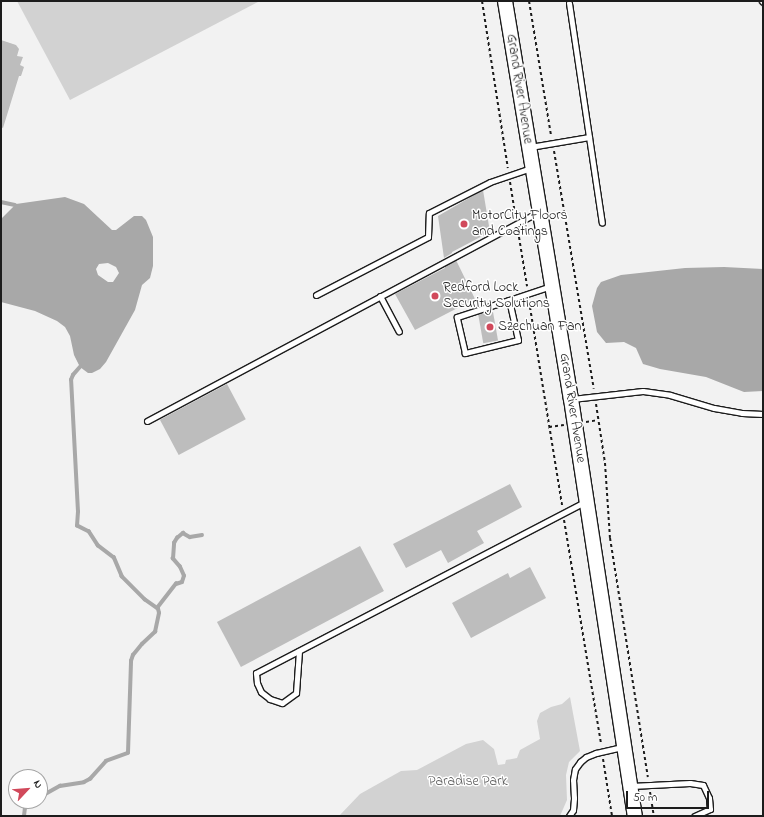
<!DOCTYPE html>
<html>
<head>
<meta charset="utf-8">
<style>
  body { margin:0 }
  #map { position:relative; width:764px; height:817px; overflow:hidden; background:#f2f2f2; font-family:"Indie Flower",sans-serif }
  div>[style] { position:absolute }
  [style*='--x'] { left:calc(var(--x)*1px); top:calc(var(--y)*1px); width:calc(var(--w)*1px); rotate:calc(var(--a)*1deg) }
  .green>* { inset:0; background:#d2d2d2 }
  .water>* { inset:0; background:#a8a8a8 }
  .stream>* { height:3.5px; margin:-1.75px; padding:0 1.75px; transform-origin:1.75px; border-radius:1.75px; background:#a8a8a8 }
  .building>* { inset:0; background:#bdbdbd; transform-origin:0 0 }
  .path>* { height:2px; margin-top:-1px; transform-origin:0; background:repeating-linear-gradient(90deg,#1c1c1c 0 3px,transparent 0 6px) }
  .roads { filter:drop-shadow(1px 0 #1c1c1c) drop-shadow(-1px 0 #1c1c1c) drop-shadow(0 1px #1c1c1c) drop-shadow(0 -1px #1c1c1c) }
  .service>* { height:5px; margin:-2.5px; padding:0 2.5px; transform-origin:2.5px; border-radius:2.5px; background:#fff }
  .secondary>* { height:14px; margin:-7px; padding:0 7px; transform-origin:7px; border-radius:7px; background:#fff }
  .dots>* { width:11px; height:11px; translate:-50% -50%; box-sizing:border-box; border:2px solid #fff; border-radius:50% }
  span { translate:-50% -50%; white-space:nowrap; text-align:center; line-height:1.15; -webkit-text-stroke:3px #fff; paint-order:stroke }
  .street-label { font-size:14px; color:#1c1c1c }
  .poi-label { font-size:14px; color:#1c1c1c }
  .left { translate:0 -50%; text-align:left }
  .park-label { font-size:14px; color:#5c5c5c }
  .frame { position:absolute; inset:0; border:2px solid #1c1c1c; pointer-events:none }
  .north { position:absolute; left:8px; top:769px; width:40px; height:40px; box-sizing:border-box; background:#fff; border:1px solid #a4a4a4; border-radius:50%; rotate:64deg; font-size:11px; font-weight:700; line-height:16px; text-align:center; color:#1c1c1c }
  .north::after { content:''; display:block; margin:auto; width:14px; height:18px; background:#d1495b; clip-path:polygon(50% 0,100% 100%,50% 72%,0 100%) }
  .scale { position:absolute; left:626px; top:791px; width:83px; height:18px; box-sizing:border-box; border:2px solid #1c1c1c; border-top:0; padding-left:5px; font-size:12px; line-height:14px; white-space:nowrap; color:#1c1c1c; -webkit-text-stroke:3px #fff; paint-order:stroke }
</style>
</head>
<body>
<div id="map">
  <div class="green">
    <div style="clip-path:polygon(17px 1px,258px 1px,258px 2px,70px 100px)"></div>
    <div style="clip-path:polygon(570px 697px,580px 751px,569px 762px,566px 775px,567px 800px,560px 816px,339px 816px,360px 794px,401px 771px,417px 770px,466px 744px,483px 740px,494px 749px,498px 765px,505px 764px,506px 760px,517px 758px,520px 750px,540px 739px,537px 721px,540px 713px,551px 707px,562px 704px)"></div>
  </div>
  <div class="water">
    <div style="clip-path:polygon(evenodd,65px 197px,84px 204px,112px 230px,116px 230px,134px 216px,142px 216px,146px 220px,153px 237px,153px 266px,150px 278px,142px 285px,135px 310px,106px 362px,100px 369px,92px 373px,88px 373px,80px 367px,74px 355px,70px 336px,65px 327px,57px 321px,35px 311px,1px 302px,1px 219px,16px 204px,65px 197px,108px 263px,116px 267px,119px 273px,113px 282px,108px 282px,98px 275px,96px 269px,99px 264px,108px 263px)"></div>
    <div style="clip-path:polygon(724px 267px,763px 269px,763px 391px,744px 392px,706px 377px,660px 369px,643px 364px,636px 348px,624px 342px,606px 343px,597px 332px,592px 306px,597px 288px,601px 282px,621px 275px,685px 268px)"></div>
  </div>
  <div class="stream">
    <div style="--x:1;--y:202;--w:14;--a:12"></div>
    <div style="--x:157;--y:608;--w:31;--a:-52"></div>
    <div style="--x:176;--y:584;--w:6;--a:-18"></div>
    <div style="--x:182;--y:582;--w:6;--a:-72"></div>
    <div style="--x:184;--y:576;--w:10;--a:-114"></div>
    <div style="--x:180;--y:567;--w:11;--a:-131"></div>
    <div style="--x:173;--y:559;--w:16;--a:-86"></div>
    <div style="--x:174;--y:543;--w:6;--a:-59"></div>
    <div style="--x:177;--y:538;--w:8;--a:-40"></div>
    <div style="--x:183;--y:533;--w:8;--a:30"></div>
    <div style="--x:190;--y:537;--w:12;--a:-9"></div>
    <div style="--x:40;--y:797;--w:23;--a:-29"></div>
    <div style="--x:60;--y:786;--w:24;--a:-9"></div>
    <div style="--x:84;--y:782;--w:7;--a:-27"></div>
    <div style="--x:90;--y:779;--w:24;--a:-48"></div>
    <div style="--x:106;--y:761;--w:23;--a:-20"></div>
    <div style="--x:128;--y:753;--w:92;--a:-88.1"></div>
    <div style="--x:131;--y:661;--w:6;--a:-72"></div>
    <div style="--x:133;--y:655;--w:14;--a:-51"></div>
    <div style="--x:142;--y:644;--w:18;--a:-43"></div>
    <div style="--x:155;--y:632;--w:19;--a:-78"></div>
    <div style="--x:159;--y:613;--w:4;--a:-104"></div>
    <div style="--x:158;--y:609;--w:16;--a:-145"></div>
    <div style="--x:145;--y:600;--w:33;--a:-135"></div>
    <div style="--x:122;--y:577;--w:21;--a:-113"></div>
    <div style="--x:114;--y:558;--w:20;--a:-143"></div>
    <div style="--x:98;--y:546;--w:17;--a:-123"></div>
    <div style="--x:89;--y:532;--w:13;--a:-153"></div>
    <div style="--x:77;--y:526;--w:14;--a:-86"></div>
    <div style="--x:78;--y:512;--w:132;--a:-93"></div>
    <div style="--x:71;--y:380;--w:5;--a:-68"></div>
    <div style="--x:73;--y:375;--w:11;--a:-49"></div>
    <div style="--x:24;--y:816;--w:8;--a:-83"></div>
    <div style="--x:25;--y:808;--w:11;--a:-41"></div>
  </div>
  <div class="building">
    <div style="clip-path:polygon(1px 40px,16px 45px,19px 49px,17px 56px,23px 57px,20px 65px,24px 67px,21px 76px,19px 76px,3px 128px,1px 127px)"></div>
    <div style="clip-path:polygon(483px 190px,490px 232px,452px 252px,452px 253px,444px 258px,438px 216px)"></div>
    <div style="clip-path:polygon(456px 260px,475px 299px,415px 330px,395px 294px,445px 268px,445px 266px)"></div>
    <div style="left:493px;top:312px;width:29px;height:15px;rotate:80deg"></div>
    <div style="left:227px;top:384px;width:40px;height:76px;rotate:62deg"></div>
    <div style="clip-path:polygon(510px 484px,522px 507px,477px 531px,484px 543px,448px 563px,441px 550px,406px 568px,393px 544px)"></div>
    <div style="left:360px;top:546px;width:51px;height:162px;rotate:62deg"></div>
    <div style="clip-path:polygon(530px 567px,546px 598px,471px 638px,452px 603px,508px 573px,510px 578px)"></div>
  </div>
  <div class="path">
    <div style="--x:482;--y:1;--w:169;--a:81.2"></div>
    <div style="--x:529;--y:1;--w:136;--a:80.7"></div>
    <div style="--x:554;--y:151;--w:241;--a:80.5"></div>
    <div style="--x:510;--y:182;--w:33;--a:81"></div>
    <div style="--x:518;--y:231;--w:56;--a:80.7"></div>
    <div style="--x:529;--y:301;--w:207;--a:80.8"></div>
    <div style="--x:596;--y:404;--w:60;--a:81.3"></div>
    <div style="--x:605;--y:463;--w:75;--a:86.2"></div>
    <div style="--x:610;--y:538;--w:242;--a:81"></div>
    <div style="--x:586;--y:422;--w:12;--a:-9"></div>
    <div style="--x:549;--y:427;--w:15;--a:-8"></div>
    <div style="--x:564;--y:520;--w:227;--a:80.6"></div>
    <div style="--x:603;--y:759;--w:58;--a:81"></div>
    <div style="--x:650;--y:792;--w:24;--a:81"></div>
  </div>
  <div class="roads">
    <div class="service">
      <div style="--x:762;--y:1;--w:1;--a:45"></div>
      <div style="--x:569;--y:3;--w:222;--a:81.5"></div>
      <div style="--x:530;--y:147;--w:60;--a:-9.6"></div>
      <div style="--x:316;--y:295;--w:126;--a:-27.4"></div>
      <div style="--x:428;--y:237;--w:24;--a:-88"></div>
      <div style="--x:429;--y:213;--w:68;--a:-26.9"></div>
      <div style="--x:490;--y:182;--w:43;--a:-18.9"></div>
      <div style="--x:380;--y:296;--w:40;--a:62"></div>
      <div style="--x:509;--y:300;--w:41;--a:77.3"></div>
      <div style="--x:518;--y:340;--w:55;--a:166.2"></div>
      <div style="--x:465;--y:353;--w:37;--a:-103"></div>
      <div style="--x:457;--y:317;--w:55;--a:-18.1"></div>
      <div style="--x:509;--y:300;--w:44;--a:-18.4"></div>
      <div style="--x:572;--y:399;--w:71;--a:-6.4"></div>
      <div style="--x:643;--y:391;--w:27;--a:8"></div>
      <div style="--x:670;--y:395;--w:46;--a:16.5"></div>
      <div style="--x:714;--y:408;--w:28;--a:10"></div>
      <div style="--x:742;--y:413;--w:21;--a:3"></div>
      <div style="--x:147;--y:421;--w:443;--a:-28.1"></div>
      <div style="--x:299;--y:651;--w:42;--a:94.1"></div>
      <div style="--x:296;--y:693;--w:17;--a:144"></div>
      <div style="--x:282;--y:703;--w:13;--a:-162"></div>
      <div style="--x:270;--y:699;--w:11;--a:-142"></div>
      <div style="--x:261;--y:692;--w:10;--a:-114"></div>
      <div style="--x:257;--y:683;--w:10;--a:-96"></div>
      <div style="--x:256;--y:673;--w:372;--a:-27.5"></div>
      <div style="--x:631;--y:786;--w:59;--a:-2.9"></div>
      <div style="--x:690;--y:783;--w:13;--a:9"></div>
      <div style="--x:703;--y:785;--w:14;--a:65"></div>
      <div style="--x:709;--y:798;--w:11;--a:85"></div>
      <div style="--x:710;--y:809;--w:17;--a:156"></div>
      <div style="--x:569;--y:816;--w:7;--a:-56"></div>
      <div style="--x:573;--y:810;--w:12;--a:-85"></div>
      <div style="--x:574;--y:798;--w:18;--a:-93"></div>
      <div style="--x:573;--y:780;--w:11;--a:-80"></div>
      <div style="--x:575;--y:769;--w:9;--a:-54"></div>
      <div style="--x:580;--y:762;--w:8;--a:-40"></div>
      <div style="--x:586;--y:757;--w:11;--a:-22"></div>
      <div style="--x:596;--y:753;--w:28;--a:-13"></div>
    </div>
    <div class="secondary">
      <div style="--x:505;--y:1;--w:403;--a:80.6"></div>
      <div style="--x:571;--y:399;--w:422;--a:81.3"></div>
    </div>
  </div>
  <div class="dots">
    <div style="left:464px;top:224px;background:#d1495b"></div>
    <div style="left:435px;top:296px;background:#d1495b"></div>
    <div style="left:490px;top:327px;background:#d1495b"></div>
  </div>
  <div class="street-label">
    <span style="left:519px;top:89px;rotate:81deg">Grand River Avenue</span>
    <span style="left:572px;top:408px;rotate:81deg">Grand River Avenue</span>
  </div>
  <div class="poi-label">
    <span class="left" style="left:472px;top:224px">MotorCity Floors<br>and Coatings</span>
    <span class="left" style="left:443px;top:296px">Redford Lock<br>Security Solutions</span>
    <span class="left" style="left:498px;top:327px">Szechuan Fan</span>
  </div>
  <div class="park-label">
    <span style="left:468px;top:782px">Paradise Park</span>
  </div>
  <div class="frame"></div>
  <div class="north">N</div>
  <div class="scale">50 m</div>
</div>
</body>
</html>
